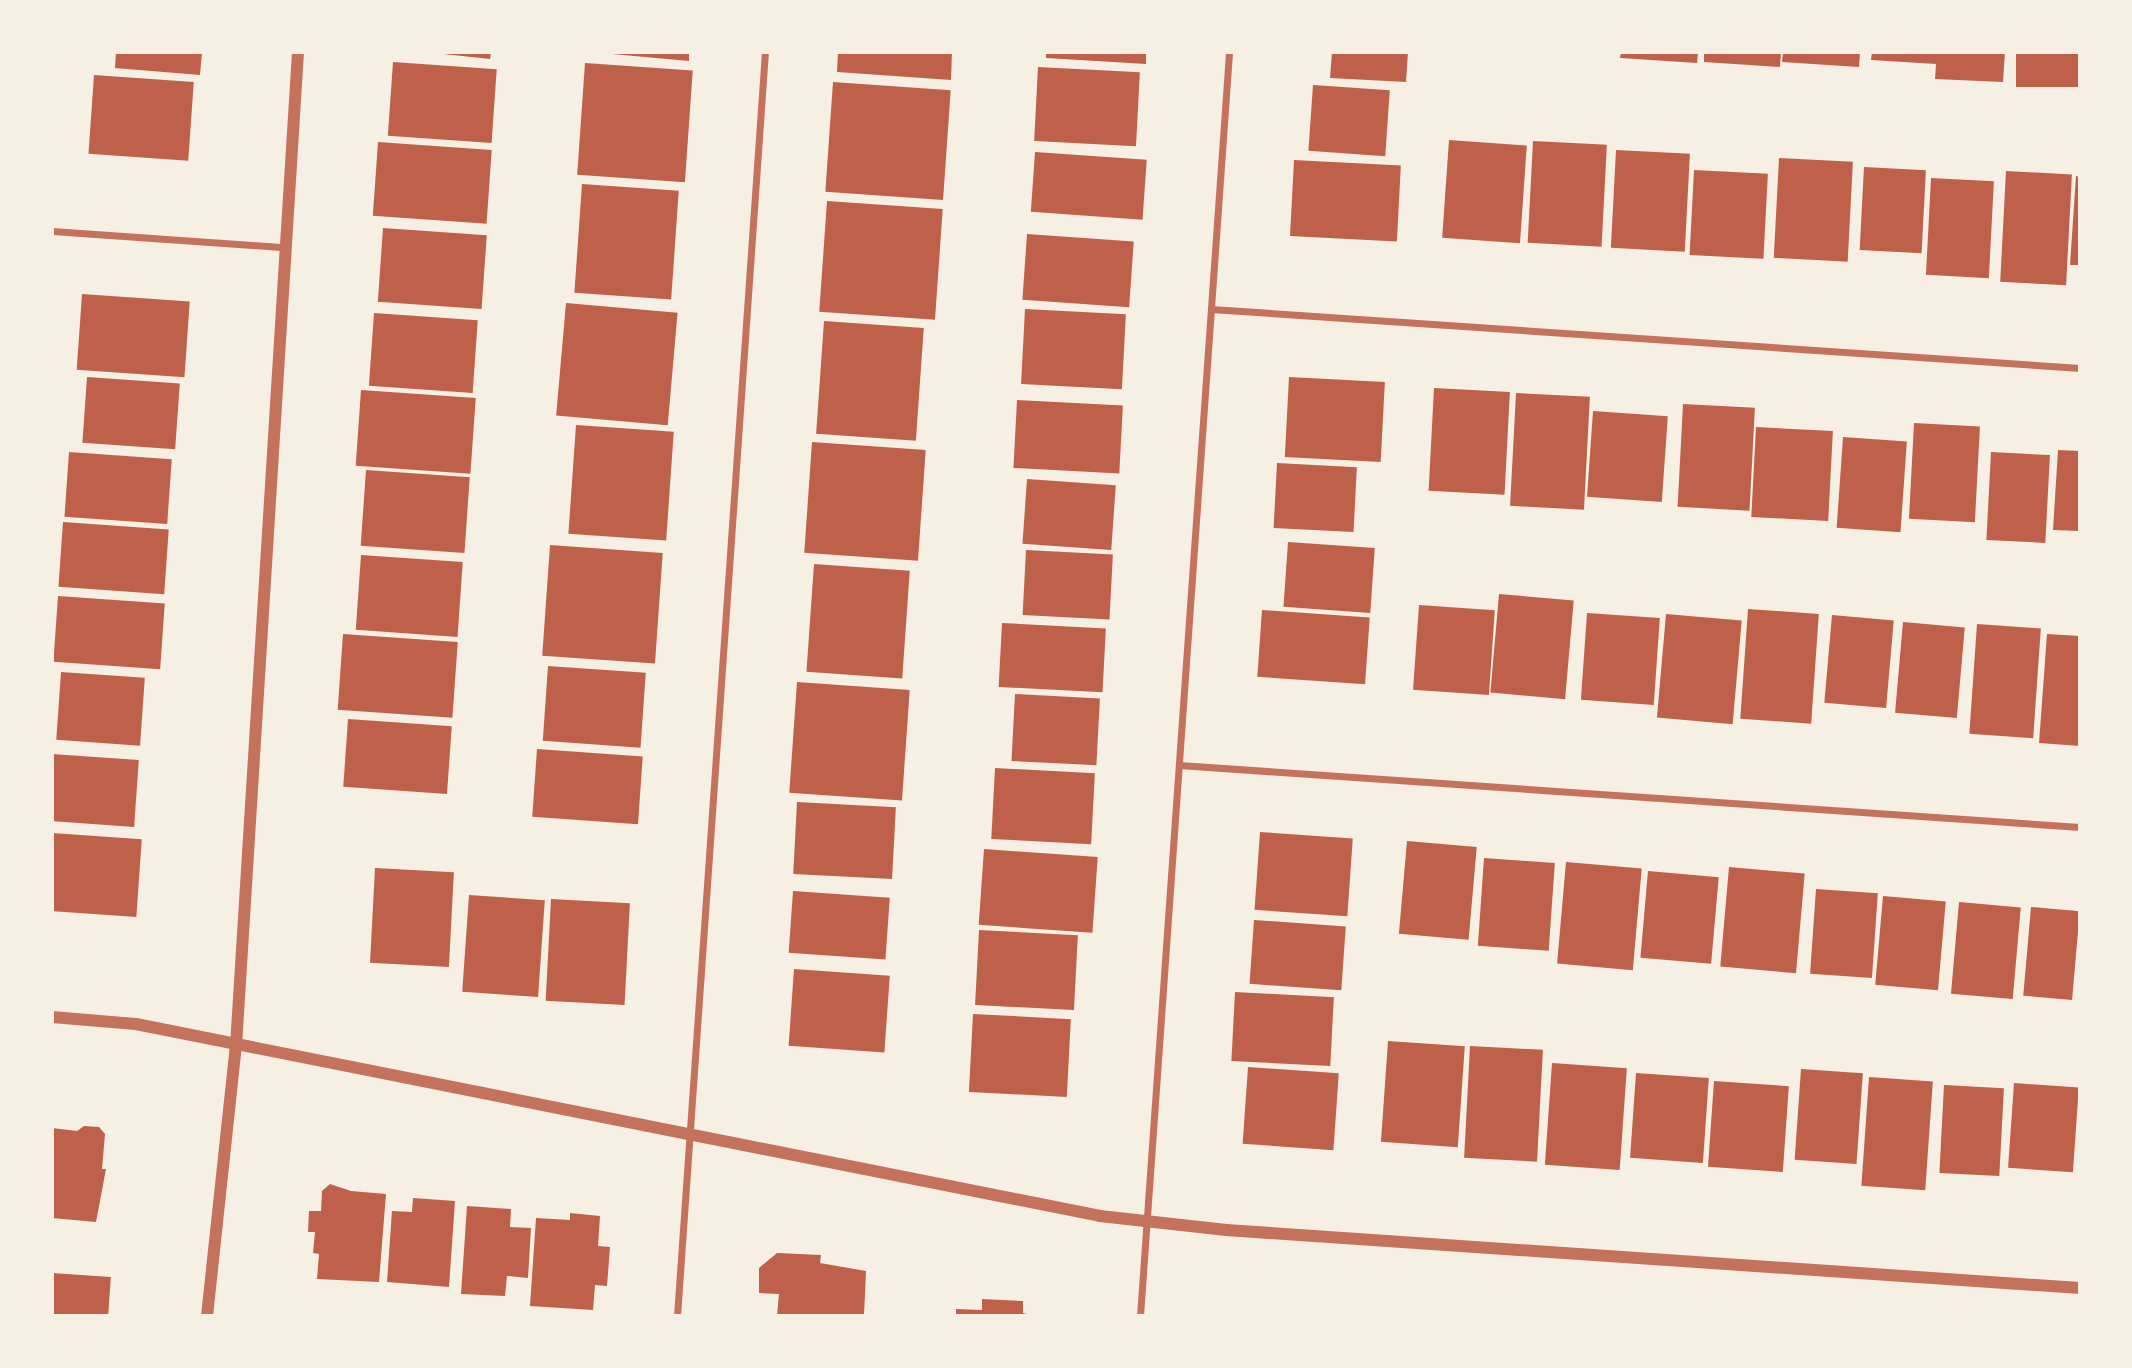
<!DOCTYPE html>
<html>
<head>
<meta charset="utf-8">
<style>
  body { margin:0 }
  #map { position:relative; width:2132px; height:1368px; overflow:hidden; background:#f6efe4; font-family:"Open Sans",sans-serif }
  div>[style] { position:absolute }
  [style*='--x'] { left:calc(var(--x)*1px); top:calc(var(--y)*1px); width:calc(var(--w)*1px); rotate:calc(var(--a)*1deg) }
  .building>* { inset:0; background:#bf614a; transform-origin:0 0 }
  .minor>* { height:7px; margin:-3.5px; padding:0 3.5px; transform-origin:3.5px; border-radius:3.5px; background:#c5725c }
  .tertiary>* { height:12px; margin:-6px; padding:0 6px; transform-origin:6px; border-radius:6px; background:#c5725c }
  span { translate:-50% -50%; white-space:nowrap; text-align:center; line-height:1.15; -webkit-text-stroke:7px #f6efe4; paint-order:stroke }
  .frame { position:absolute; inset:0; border:54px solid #f6efe4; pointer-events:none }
</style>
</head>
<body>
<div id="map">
  <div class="building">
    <div style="clip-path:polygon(116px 52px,202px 52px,200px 75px,115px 68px)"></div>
    <div style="clip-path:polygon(425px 52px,491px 52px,490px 59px)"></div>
    <div style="clip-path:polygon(590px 52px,689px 52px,689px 61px)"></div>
    <div style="clip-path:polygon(838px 52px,952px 52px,951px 80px,837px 72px)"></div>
    <div style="clip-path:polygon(1046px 52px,1146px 52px,1146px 64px,1046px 58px)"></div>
    <div style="clip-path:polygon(1332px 52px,1408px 52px,1406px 82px,1330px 78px)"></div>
    <div style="clip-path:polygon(1621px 52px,1698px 52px,1697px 63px,1620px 58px)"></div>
    <div style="clip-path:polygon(1704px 52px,1781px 52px,1780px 67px,1704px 62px)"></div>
    <div style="clip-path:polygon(1783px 52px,1860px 52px,1859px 67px,1782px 62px)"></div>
    <div style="clip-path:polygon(1872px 52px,2005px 52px,2003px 82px,1935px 79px,1936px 64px,1871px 60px)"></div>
    <div style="left:2016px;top:52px;width:64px;height:35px"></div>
    <div style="left:393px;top:62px;width:104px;height:74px;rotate:4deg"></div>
    <div style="left:585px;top:63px;width:108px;height:112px;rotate:4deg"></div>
    <div style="left:1038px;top:67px;width:102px;height:74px;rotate:3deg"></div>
    <div style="left:94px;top:75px;width:100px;height:79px;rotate:4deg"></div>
    <div style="left:833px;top:82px;width:118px;height:110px;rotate:4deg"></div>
    <div style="left:1313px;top:85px;width:77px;height:66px;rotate:4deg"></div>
    <div style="left:1449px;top:140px;width:78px;height:98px;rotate:4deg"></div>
    <div style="left:1533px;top:141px;width:74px;height:102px;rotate:3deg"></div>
    <div style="left:378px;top:142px;width:114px;height:74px;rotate:4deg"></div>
    <div style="left:1616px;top:150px;width:74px;height:98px;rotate:3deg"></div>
    <div style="left:1035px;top:152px;width:112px;height:60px;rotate:4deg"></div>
    <div style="left:1779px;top:158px;width:74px;height:100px;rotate:3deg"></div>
    <div style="left:1294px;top:160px;width:107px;height:76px;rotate:3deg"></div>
    <div style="left:1864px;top:167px;width:62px;height:83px;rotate:3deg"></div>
    <div style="left:1694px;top:170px;width:74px;height:85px;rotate:3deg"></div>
    <div style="left:2006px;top:171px;width:66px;height:111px;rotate:3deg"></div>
    <div style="clip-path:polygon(2076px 176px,2080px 177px,2080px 265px,2070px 265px)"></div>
    <div style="left:1931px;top:178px;width:63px;height:97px;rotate:3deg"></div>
    <div style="left:582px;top:184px;width:97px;height:109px;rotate:4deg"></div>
    <div style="left:827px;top:201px;width:116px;height:111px;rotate:4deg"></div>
    <div style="left:383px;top:228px;width:104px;height:74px;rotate:4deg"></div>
    <div style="left:1027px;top:234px;width:107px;height:66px;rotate:4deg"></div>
    <div style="left:82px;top:294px;width:108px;height:76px;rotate:4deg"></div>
    <div style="left:566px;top:303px;width:112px;height:113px;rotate:5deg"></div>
    <div style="left:1025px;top:309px;width:101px;height:75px;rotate:3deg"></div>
    <div style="left:374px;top:313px;width:104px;height:73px;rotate:4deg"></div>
    <div style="left:824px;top:321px;width:100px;height:113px;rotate:4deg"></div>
    <div style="left:87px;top:377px;width:93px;height:66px;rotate:4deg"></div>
    <div style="left:1289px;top:377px;width:96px;height:80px;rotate:3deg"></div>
    <div style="left:1434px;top:388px;width:76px;height:103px;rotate:3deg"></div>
    <div style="left:361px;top:390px;width:115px;height:76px;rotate:4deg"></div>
    <div style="left:1516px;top:393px;width:74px;height:113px;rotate:3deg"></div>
    <div style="left:1017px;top:400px;width:106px;height:68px;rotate:3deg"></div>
    <div style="left:1683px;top:404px;width:72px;height:103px;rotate:3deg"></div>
    <div style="left:1593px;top:411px;width:75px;height:86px;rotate:4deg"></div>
    <div style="left:1914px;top:423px;width:66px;height:96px;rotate:3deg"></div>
    <div style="left:576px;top:425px;width:98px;height:109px;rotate:4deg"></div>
    <div style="left:1756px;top:427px;width:77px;height:90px;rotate:3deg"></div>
    <div style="left:1843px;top:437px;width:64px;height:91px;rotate:4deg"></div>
    <div style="left:812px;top:442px;width:114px;height:111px;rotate:4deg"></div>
    <div style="clip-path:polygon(2058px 450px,2080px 451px,2080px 531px,2053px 530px)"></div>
    <div style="left:69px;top:452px;width:103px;height:65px;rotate:4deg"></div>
    <div style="left:1991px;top:452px;width:59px;height:88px;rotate:3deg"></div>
    <div style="left:1277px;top:463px;width:80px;height:65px;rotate:3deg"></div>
    <div style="left:366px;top:470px;width:104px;height:76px;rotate:4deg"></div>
    <div style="left:1027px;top:479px;width:89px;height:65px;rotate:4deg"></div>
    <div style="left:63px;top:522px;width:106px;height:65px;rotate:4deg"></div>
    <div style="left:1288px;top:542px;width:87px;height:65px;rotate:4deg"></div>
    <div style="left:550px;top:545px;width:113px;height:111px;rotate:4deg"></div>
    <div style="left:1026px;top:550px;width:87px;height:65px;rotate:3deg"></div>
    <div style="left:361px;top:555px;width:102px;height:75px;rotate:4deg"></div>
    <div style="left:814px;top:564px;width:96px;height:108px;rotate:4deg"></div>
    <div style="left:1499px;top:594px;width:75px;height:99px;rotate:5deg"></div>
    <div style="left:58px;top:596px;width:107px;height:66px;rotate:4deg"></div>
    <div style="left:1419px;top:605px;width:76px;height:85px;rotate:4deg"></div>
    <div style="left:1748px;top:609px;width:71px;height:110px;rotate:4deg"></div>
    <div style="left:1262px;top:610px;width:108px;height:67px;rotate:4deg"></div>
    <div style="left:1587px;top:613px;width:73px;height:87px;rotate:4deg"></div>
    <div style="left:1666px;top:614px;width:76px;height:104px;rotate:5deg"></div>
    <div style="left:1832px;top:615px;width:62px;height:88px;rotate:5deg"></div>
    <div style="left:1903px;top:622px;width:62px;height:91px;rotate:5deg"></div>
    <div style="left:1002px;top:623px;width:104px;height:64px;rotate:3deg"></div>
    <div style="left:1977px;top:624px;width:64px;height:110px;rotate:4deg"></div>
    <div style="left:343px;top:634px;width:115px;height:76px;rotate:4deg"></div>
    <div style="clip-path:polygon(2047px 634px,2080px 636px,2080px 746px,2039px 743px)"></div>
    <div style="left:548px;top:666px;width:98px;height:75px;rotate:4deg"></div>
    <div style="left:61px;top:672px;width:84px;height:68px;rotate:4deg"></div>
    <div style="left:797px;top:682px;width:113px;height:111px;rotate:4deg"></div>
    <div style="left:1015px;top:694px;width:85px;height:67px;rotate:3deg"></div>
    <div style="left:348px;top:719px;width:104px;height:68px;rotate:4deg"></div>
    <div style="left:537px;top:749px;width:106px;height:68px;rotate:4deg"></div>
    <div style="left:52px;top:754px;width:87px;height:67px;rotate:4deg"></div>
    <div style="left:995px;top:768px;width:100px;height:71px;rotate:3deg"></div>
    <div style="left:797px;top:802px;width:99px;height:72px;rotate:3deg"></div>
    <div style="left:1260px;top:832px;width:93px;height:78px;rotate:4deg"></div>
    <div style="left:52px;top:833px;width:90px;height:78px;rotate:4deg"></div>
    <div style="left:1407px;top:841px;width:70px;height:93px;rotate:5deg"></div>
    <div style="left:984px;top:849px;width:114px;height:76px;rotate:4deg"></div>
    <div style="left:1484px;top:858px;width:71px;height:88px;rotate:4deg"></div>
    <div style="left:1566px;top:862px;width:76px;height:102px;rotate:5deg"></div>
    <div style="left:1729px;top:867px;width:76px;height:100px;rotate:5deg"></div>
    <div style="left:375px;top:868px;width:79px;height:95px;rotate:3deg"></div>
    <div style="left:1648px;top:871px;width:71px;height:87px;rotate:5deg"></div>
    <div style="left:1816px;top:889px;width:62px;height:85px;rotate:4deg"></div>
    <div style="left:793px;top:891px;width:97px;height:62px;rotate:4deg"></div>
    <div style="left:469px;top:895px;width:76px;height:97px;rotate:4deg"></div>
    <div style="left:1883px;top:896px;width:63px;height:89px;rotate:5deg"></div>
    <div style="left:551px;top:899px;width:79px;height:102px;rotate:3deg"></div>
    <div style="left:1959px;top:902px;width:62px;height:92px;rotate:5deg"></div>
    <div style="left:2031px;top:907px;width:49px;height:89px;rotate:5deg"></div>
    <div style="left:1254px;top:920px;width:92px;height:64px;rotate:4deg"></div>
    <div style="left:979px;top:930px;width:99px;height:75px;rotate:3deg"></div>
    <div style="left:794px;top:969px;width:96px;height:77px;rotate:4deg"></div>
    <div style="left:1235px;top:992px;width:99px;height:69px;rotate:3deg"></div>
    <div style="left:973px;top:1014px;width:98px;height:78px;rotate:3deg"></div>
    <div style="left:1388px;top:1041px;width:77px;height:101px;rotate:4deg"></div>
    <div style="left:1470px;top:1046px;width:73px;height:112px;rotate:3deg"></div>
    <div style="left:1552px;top:1063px;width:75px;height:102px;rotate:4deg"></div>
    <div style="left:1248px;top:1067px;width:91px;height:77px;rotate:4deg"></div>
    <div style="left:1801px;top:1069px;width:62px;height:91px;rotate:4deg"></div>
    <div style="left:1636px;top:1073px;width:73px;height:85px;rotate:4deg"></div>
    <div style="left:1869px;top:1077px;width:64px;height:109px;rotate:4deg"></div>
    <div style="left:1714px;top:1081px;width:75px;height:86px;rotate:4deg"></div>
    <div style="left:2014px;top:1083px;width:65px;height:85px;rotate:4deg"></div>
    <div style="left:1944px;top:1085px;width:60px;height:88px;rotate:3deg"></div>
    <div style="clip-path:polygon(84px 1126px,99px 1127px,105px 1134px,102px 1169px,106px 1169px,96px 1222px,52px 1218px,52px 1128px,77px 1131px)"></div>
    <div style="clip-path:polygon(330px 1184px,351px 1191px,386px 1194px,379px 1282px,317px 1279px,319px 1254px,313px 1253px,315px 1232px,308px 1232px,309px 1211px,321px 1211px,322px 1191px)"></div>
    <div style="clip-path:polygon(413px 1198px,455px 1201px,449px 1287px,387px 1282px,392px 1211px,412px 1212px)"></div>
    <div style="clip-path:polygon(467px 1206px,511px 1209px,510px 1227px,531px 1228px,528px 1278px,507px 1276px,505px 1296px,461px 1294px)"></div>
    <div style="clip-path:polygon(570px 1213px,600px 1216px,598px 1246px,610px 1247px,607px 1286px,595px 1285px,593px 1310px,530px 1306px,536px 1218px,570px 1220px)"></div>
    <div style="clip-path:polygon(777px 1253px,821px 1255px,820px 1263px,866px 1271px,864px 1315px,777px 1315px,779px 1294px,759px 1293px,759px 1268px)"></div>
    <div style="left:52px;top:1273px;width:59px;height:42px;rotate:4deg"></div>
    <div style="clip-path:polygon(982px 1299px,1023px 1301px,1023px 1313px,1031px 1315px,956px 1315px,956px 1309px,982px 1310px)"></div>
  </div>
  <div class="minor">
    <div style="--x:52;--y:231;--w:232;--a:4"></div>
    <div style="--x:1211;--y:309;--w:871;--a:3.88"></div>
    <div style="--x:1179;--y:765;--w:903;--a:3.94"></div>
    <div style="--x:677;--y:1316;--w:1267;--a:-86.02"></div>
    <div style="--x:1140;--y:1316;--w:1267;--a:-85.97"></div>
  </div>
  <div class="tertiary">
    <div style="--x:52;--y:1017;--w:84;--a:4.8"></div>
    <div style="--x:136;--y:1024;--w:983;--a:11.26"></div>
    <div style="--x:1100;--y:1216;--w:127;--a:6.3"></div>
    <div style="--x:1226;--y:1230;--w:856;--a:3.89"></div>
    <div style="--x:207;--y:1316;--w:272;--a:-83.9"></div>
    <div style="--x:236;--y:1046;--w:996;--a:-86.43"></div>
  </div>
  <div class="frame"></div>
</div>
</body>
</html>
